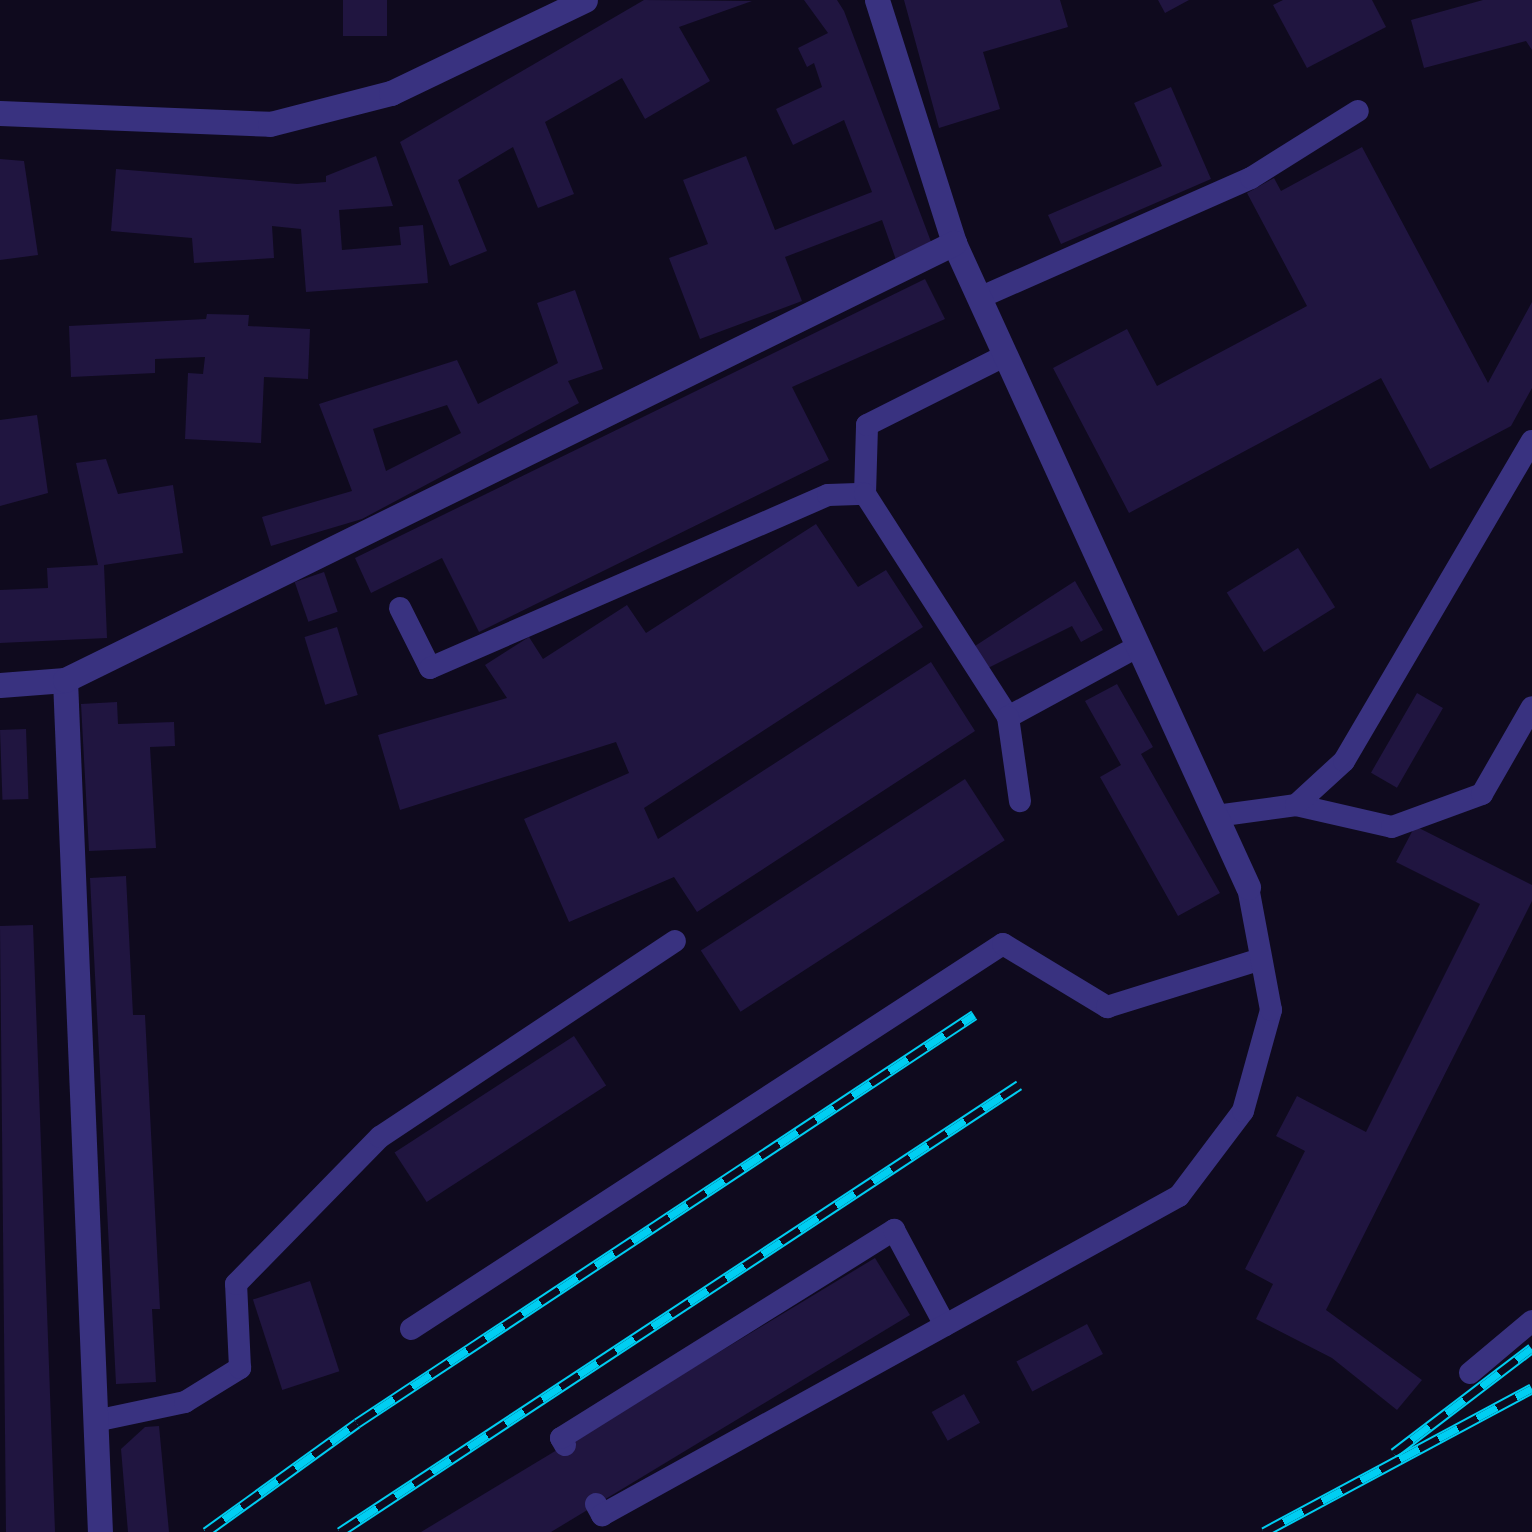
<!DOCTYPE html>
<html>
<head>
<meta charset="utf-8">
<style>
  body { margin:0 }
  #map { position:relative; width:1532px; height:1532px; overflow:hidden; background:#0f0a1e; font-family:Karla,sans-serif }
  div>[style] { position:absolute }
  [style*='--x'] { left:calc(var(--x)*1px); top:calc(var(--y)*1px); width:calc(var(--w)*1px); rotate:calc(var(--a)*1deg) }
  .building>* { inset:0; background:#201540; transform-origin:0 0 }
  .service>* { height:22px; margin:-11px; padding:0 11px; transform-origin:11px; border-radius:11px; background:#393280 }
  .minor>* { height:25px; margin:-12.5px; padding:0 12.5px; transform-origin:12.5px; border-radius:12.5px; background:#393280 }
  .rail>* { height:11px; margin-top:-5.5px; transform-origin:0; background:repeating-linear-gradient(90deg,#0f0a1e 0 22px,#00cef2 0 44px); box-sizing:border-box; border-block:2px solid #00cef2 }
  span { translate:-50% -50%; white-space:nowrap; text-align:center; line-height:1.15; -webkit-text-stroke:9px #0f0a1e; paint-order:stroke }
</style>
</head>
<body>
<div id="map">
  <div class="building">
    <div style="left:343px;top:0;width:44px;height:36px"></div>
    <div style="clip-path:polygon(644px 0,752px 1px,679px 27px,710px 81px,645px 119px,622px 78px,545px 122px,574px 194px,538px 208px,513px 147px,458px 180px,487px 251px,450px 266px,400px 142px)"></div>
    <div style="clip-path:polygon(804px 0,837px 0,844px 11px,933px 247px,896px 260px,882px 220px,785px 257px,802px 301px,700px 339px,669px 258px,708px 244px,683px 180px,746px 156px,775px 230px,872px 192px,844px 120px,793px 145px,776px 109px,822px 87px,814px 63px,807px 67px,798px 48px,828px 33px)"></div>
    <div style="clip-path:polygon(904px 0,1060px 0,1068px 27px,983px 52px,1000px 109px,939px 128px)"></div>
    <div style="clip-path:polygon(1158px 0,1189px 0,1165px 13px)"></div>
    <div style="clip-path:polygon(1283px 0,1372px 0,1386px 27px,1307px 68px,1273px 5px)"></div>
    <div style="clip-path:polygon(1483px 0,1532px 0,1532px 50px,1526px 41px,1424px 68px,1411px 20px)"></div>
    <div style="clip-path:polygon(1171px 87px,1211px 179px,1061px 244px,1048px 215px,1162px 166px,1134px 103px)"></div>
    <div style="clip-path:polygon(1362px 147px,1488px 383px,1532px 302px,1532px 388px,1511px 426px,1430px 469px,1381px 378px,1129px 513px,1053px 368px,1127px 329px,1157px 386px,1307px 306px,1247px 193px,1274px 178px,1281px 191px)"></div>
    <div style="clip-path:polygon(376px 156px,393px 206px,339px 210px,342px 250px,401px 245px,399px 227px,423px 225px,428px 283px,306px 292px,301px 229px,272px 226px,274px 258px,194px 263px,192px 238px,111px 231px,116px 169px,297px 184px,326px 182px,326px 176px)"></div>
    <div style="clip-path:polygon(0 159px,24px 161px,38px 255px,0 260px)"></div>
    <div style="clip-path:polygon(925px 279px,945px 319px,792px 387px,829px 460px,479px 632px,442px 558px,371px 593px,355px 558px)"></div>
    <div style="clip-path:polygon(evenodd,575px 290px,603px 369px,568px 381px,579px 403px,362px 519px,271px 546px,262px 517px,352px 491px,319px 404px,457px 360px,478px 404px,558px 363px,537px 303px,575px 290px,447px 405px,461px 433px,386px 471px,373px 429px,447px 405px)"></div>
    <div style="clip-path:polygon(207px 314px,249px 315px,248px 326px,310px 329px,308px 379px,264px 377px,261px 443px,185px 439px,188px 373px,203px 374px,205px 357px,155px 359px,155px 373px,71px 377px,69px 326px,206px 319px)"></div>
    <div style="clip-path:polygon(37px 415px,48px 493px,0 506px,0 420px)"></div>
    <div style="clip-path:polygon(106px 459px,118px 494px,173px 485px,183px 553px,104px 565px,107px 638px,0 643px,0 590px,48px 588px,47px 568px,98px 565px,76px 463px)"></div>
    <div style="clip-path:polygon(816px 524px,858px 587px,886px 570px,923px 627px,644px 808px,658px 839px,931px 662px,975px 731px,697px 912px,674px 877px,569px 922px,524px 819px,629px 773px,616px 742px,400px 810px,378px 735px,507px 698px,485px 665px,529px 637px,543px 659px,627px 605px,646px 633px)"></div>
    <div style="left:1298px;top:548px;width:70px;height:84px;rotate:58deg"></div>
    <div style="left:324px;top:572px;width:42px;height:31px;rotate:71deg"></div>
    <div style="clip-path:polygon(1075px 581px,1103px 630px,1081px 642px,1072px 626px,988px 668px,975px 646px)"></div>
    <div style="left:337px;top:627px;width:71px;height:34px;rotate:73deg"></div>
    <div style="clip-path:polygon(1117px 684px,1153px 747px,1141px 754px,1220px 893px,1178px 916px,1100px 777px,1121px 765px,1085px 701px)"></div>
    <div style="left:1417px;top:693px;width:30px;height:92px;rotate:30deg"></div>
    <div style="clip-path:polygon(117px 702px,118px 724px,174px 722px,175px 746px,150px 747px,156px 848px,89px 851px,81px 704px)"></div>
    <div style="left:26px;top:729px;width:70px;height:26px;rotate:88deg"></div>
    <div style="left:965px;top:779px;width:73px;height:315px;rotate:57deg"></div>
    <div style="clip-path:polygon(1415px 826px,1532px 885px,1532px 901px,1326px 1310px,1422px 1380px,1397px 1410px,1332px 1358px,1256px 1319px,1273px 1284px,1245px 1269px,1305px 1151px,1276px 1136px,1297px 1096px,1366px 1132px,1480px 904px,1396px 862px)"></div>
    <div style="clip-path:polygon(126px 876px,133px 1015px,145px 1015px,160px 1309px,152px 1309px,156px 1382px,116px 1384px,90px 878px)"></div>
    <div style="clip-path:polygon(33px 925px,55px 1532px,6px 1532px,0 926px)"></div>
    <div style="left:574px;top:1036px;width:59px;height:214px;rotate:57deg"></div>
    <div style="clip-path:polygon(875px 1258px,910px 1315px,551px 1532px,421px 1532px)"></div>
    <div style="left:310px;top:1281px;width:95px;height:60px;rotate:72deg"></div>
    <div style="left:1087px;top:1324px;width:34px;height:80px;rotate:62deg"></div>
    <div style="left:964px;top:1394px;width:33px;height:37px;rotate:61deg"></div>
    <div style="clip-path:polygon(159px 1426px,169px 1532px,128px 1532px,121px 1449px,145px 1427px)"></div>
  </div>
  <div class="service">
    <div style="--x:979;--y:298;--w:297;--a:-23.8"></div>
    <div style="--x:1251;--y:178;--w:126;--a:-32.1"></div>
    <div style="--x:865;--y:494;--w:69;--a:-88.3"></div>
    <div style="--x:867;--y:425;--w:156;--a:-26.7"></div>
    <div style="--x:400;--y:608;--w:67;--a:63.4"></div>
    <div style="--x:430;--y:668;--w:434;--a:-23.5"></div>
    <div style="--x:828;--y:495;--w:37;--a:-2"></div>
    <div style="--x:865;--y:494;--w:265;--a:57.3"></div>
    <div style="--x:1008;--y:717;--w:149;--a:-28.5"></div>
    <div style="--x:1008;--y:717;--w:85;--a:81.9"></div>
    <div style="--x:1296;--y:805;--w:98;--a:12.9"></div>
    <div style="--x:1392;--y:827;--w:96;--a:-20.1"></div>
    <div style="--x:1482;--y:794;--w:100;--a:-60.1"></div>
    <div style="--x:1216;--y:816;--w:81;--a:-7.8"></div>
    <div style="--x:1296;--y:805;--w:65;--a:-42.5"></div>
    <div style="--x:1344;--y:761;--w:371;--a:-59.6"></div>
    <div style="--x:411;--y:1329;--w:706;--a:-33.04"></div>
    <div style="--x:1003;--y:944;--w:122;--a:31.2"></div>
    <div style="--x:1107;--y:1007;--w:161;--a:-17.3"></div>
    <div style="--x:1470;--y:1373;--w:81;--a:-40"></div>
    <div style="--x:100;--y:1420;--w:87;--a:-12"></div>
    <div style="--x:185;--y:1402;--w:65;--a:-31.7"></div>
    <div style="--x:240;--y:1368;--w:84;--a:-92.7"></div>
    <div style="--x:236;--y:1284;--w:206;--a:-45.6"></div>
    <div style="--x:380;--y:1137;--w:354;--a:-33.6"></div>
    <div style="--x:565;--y:1445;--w:8;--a:-120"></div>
    <div style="--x:561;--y:1438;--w:393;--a:-32"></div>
    <div style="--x:894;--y:1230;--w:108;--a:61.8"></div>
    <div style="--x:596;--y:1504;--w:13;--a:61"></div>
    <div style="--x:602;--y:1515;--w:659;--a:-28.94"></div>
    <div style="--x:1179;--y:1196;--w:106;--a:-53"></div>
    <div style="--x:1243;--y:1111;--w:105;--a:-74.5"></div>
    <div style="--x:1271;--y:1010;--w:125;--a:-100.6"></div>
  </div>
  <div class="minor">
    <div style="--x:877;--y:0;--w:255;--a:72.4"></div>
    <div style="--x:954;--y:243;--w:708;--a:65.46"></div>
    <div style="--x:0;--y:113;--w:270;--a:2.3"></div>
    <div style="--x:270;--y:124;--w:125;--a:-14.4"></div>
    <div style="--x:391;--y:93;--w:215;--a:-25.6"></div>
    <div style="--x:65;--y:680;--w:853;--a:87.65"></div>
    <div style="--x:0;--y:685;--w:65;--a:-4.4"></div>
    <div style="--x:65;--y:680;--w:991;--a:-26.18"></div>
  </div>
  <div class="rail">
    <div style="--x:1394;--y:1453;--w:173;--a:-37.3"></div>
    <div style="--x:206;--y:1532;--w:186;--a:-35.8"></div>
    <div style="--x:357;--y:1423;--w:740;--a:-33.48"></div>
    <div style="--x:340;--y:1532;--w:813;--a:-33.36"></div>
    <div style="--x:1264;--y:1532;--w:304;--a:-28.2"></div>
  </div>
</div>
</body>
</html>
